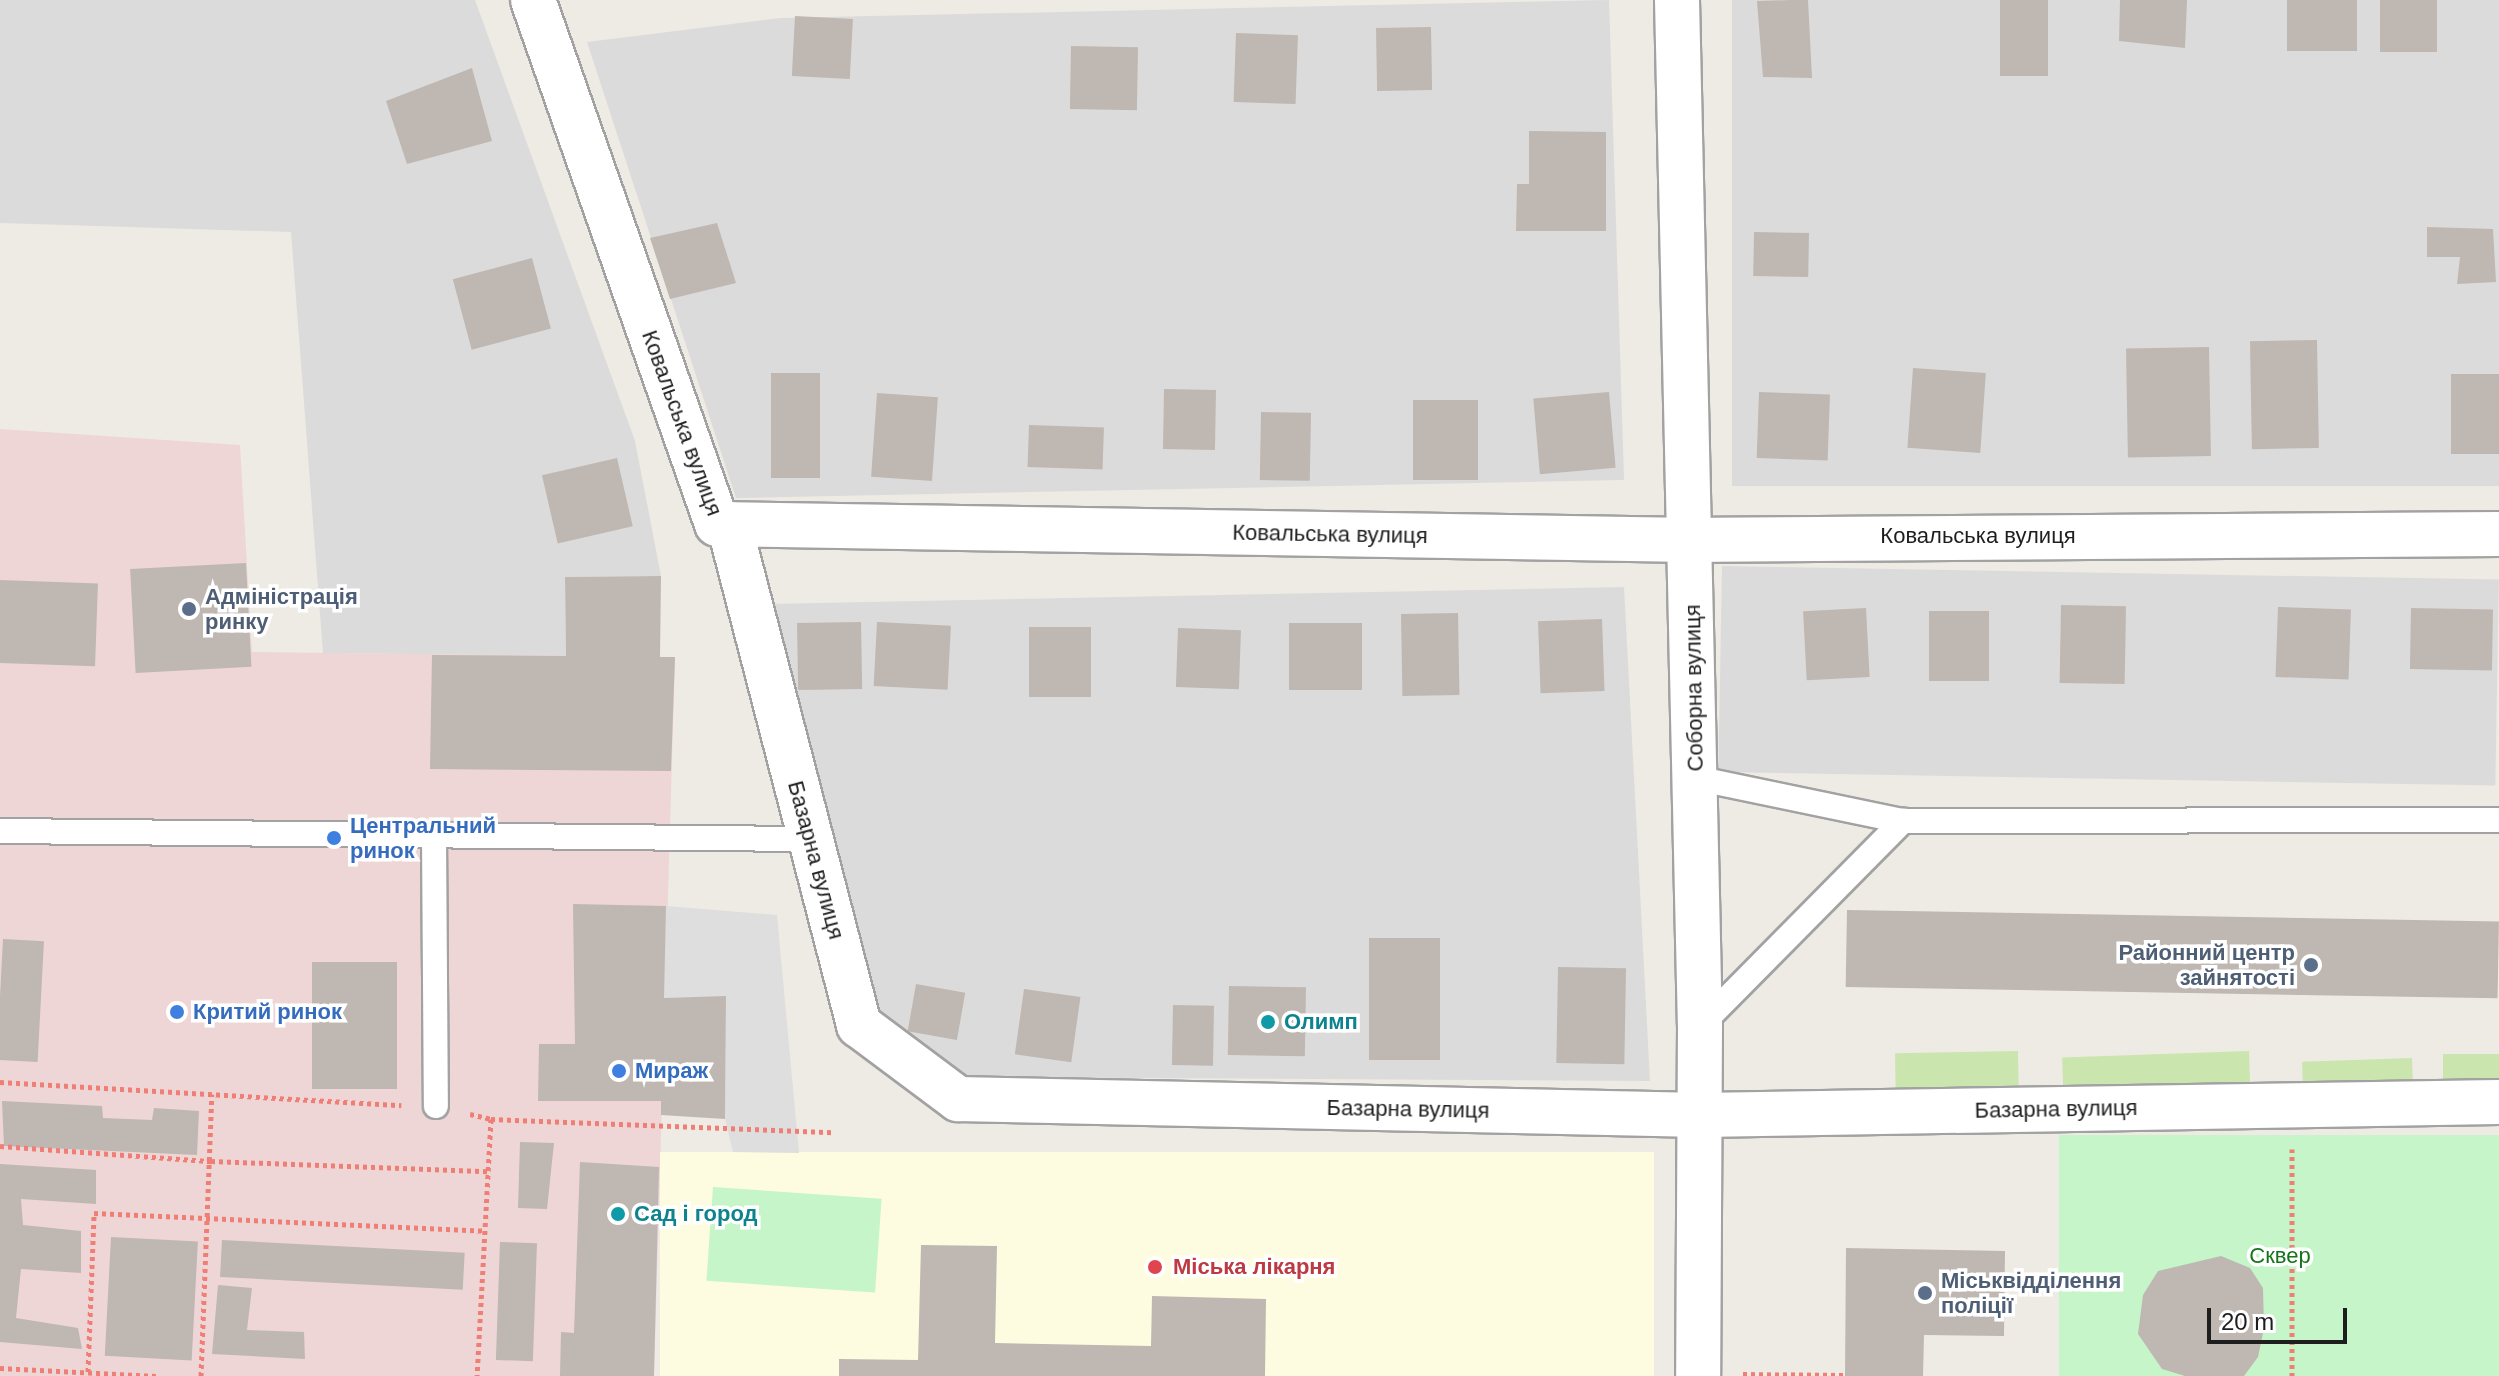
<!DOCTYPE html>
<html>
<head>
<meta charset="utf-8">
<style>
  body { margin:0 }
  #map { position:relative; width:2499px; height:1376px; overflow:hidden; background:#eeebe5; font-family:Arial,sans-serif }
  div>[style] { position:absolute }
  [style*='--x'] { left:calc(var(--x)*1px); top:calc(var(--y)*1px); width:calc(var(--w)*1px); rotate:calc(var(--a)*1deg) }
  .residential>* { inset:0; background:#dcdbdb; transform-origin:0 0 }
  .commercial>* { inset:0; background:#eed6d6 }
  .education>* { inset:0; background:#fdfce0; transform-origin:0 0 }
  .grass>* { inset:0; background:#cbe5af; transform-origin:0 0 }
  .park>* { inset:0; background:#c5f5c8; transform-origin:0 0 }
  .parking>* { inset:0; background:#dedede }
  .building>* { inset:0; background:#bfb7b2; transform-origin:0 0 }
  .path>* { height:5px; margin-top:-2.5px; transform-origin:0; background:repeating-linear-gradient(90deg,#ef7f75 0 4px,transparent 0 8px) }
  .roads { filter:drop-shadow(2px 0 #a2a2a2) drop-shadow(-2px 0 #a2a2a2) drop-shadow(0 2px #a2a2a2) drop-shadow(0 -2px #a2a2a2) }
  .service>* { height:24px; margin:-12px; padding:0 12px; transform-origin:12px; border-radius:12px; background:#fff }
  .minor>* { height:44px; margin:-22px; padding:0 22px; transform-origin:22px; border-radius:22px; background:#fff }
  .dots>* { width:22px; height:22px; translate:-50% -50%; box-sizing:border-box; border:4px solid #fff; border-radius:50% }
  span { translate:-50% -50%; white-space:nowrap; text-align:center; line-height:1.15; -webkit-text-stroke:7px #fff; paint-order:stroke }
  .street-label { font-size:22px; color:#1e1e1e }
  .service-label { font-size:22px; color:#4e5e75; font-weight:700 }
  .left { translate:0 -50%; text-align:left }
  .right { translate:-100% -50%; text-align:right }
  .shop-label { font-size:22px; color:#366cbe; font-weight:700 }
  .culture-label { font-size:22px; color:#0d838f; font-weight:700 }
  .park-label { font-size:22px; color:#14751a }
  .health-label { font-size:22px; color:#be3a42; font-weight:700 }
  .scale { position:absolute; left:2207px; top:1308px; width:140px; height:36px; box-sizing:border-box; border:4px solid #1e1e1e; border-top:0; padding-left:10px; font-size:24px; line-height:28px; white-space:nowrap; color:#1e1e1e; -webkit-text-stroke:6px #fff; paint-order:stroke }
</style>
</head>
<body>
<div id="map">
  <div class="residential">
    <div style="clip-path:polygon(0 0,475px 0,635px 441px,661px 576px,565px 577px,566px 656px,323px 653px,291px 232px,0 223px)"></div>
    <div style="clip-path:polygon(1609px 0,1624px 480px,736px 498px,587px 42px,781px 18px)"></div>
    <div style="left:1732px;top:0;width:767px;height:486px"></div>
    <div style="left:1722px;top:566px;width:777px;height:206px;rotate:1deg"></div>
    <div style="clip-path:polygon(1624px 587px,1650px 1081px,967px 1077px,880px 1011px,769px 604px)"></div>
  </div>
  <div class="commercial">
    <div style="clip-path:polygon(0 429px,240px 445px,252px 652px,675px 657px,654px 1376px,0 1376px)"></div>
  </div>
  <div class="education">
    <div style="left:660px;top:1152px;width:994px;height:224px"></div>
  </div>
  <div class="grass">
    <div style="left:2018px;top:1051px;width:39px;height:123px;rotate:89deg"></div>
    <div style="left:2249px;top:1051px;width:33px;height:187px;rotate:88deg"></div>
    <div style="left:2499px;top:1054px;width:27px;height:56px;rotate:90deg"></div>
    <div style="left:2412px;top:1058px;width:27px;height:110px;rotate:88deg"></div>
  </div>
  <div class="park">
    <div style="left:2059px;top:1135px;width:440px;height:241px"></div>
    <div style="left:713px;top:1187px;width:169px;height:94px;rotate:4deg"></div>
  </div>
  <div class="parking">
    <div style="clip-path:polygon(666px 906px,777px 915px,799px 1153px,733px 1152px,725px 1119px,726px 997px,664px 998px)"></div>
  </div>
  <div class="building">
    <div style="clip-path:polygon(1791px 0,1808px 0,1812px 78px,1763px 77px,1757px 1px)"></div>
    <div style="left:2000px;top:0;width:48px;height:76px"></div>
    <div style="clip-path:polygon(2120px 0,2187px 0,2185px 48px,2119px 41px)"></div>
    <div style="left:2287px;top:0;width:70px;height:51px"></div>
    <div style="left:2380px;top:0;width:57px;height:52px"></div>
    <div style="left:795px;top:16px;width:58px;height:60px;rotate:3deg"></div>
    <div style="left:1431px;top:27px;width:63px;height:55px;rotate:89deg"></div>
    <div style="left:1236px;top:33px;width:62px;height:69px;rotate:2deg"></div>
    <div style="left:1071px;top:46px;width:67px;height:63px;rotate:1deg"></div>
    <div style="clip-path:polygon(472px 68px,492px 141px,407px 164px,386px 101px)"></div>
    <div style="clip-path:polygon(1529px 131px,1606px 132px,1606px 231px,1516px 231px,1517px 184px,1529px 184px)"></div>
    <div style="clip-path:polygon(717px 223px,736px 283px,670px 299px,650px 238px)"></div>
    <div style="clip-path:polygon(2427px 227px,2493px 229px,2496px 282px,2457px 284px,2460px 257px,2427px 257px)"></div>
    <div style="left:1754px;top:232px;width:55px;height:44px;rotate:1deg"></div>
    <div style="left:532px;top:258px;width:73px;height:82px;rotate:75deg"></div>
    <div style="left:2317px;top:340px;width:108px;height:67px;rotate:89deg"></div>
    <div style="left:2209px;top:347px;width:109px;height:83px;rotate:89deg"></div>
    <div style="left:1913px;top:368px;width:73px;height:80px;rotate:4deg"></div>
    <div style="left:771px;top:373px;width:49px;height:105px"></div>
    <div style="left:2499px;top:374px;width:80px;height:48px;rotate:90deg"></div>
    <div style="left:1164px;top:389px;width:52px;height:60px;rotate:1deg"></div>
    <div style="left:1609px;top:392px;width:76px;height:76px;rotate:85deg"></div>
    <div style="left:1759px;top:392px;width:71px;height:66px;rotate:2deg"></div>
    <div style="left:877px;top:393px;width:61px;height:84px;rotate:4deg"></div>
    <div style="left:1478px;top:400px;width:80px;height:65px;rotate:90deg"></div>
    <div style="left:1261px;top:412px;width:50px;height:68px;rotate:1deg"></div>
    <div style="left:1029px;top:425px;width:75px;height:42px;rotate:2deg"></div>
    <div style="left:617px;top:458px;width:70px;height:77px;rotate:77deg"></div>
    <div style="left:246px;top:563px;width:104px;height:116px;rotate:87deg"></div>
    <div style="clip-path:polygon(661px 576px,660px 657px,675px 657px,671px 771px,430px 769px,432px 655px,566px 656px,565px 577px)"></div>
    <div style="left:0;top:580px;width:98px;height:83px;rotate:2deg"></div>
    <div style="left:2061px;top:605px;width:65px;height:78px;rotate:1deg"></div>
    <div style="left:2278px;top:607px;width:73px;height:70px;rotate:2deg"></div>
    <div style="left:1866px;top:608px;width:69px;height:63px;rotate:87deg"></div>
    <div style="left:2411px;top:608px;width:82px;height:61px;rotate:1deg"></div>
    <div style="left:1929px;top:611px;width:60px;height:70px"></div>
    <div style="left:1458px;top:613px;width:82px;height:57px;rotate:89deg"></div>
    <div style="left:1602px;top:619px;width:72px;height:64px;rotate:88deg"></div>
    <div style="left:861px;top:622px;width:67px;height:64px;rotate:89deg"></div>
    <div style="left:877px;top:622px;width:74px;height:64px;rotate:3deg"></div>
    <div style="left:1362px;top:623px;width:67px;height:73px;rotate:90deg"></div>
    <div style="left:1029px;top:627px;width:62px;height:70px"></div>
    <div style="left:1178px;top:628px;width:63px;height:59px;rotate:2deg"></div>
    <div style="clip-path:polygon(573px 904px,666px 906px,664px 998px,726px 996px,725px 1119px,661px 1115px,661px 1101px,538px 1101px,539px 1044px,575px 1044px)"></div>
    <div style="left:1847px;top:910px;width:652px;height:77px;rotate:1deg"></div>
    <div style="left:1369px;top:938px;width:71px;height:122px"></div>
    <div style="left:3px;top:939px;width:41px;height:121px;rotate:3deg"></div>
    <div style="left:397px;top:962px;width:127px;height:85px;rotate:90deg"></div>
    <div style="left:1558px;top:967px;width:68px;height:96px;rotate:1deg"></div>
    <div style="left:916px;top:984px;width:50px;height:48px;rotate:10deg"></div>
    <div style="left:1229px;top:986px;width:77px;height:69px;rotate:1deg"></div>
    <div style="left:1024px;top:989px;width:57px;height:66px;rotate:8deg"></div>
    <div style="left:1173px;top:1005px;width:41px;height:60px;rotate:1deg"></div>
    <div style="clip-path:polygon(2px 1101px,102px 1106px,103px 1118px,152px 1120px,154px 1108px,199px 1111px,197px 1155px,4px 1146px)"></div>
    <div style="clip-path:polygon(520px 1142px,554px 1143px,547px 1209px,518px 1208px)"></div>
    <div style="clip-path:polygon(580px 1162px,659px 1167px,654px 1376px,560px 1376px,561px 1332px,574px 1333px)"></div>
    <div style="clip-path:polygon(0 1164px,96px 1170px,96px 1204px,21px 1199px,23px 1225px,81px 1231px,81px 1273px,21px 1269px,16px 1318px,78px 1328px,82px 1349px,0 1342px)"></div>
    <div style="left:111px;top:1237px;width:87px;height:119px;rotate:3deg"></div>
    <div style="left:222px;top:1240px;width:243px;height:37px;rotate:3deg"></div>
    <div style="left:500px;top:1242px;width:37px;height:118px;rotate:2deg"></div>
    <div style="clip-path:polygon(921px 1245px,997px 1246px,995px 1343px,1151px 1346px,1152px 1296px,1266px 1299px,1265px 1376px,839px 1376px,839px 1359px,918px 1360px)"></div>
    <div style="clip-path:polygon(1846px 1248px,2005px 1251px,2004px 1336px,1924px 1335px,1923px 1376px,1845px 1376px)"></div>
    <div style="clip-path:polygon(2221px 1256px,2250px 1268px,2263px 1288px,2264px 1328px,2258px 1357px,2244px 1376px,2185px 1376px,2162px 1369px,2138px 1334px,2143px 1295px,2158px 1271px)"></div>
    <div style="clip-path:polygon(218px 1285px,252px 1288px,247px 1330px,304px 1332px,305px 1359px,212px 1354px)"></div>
  </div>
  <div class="path">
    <div style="--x:0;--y:1082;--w:402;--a:3.3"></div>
    <div style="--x:470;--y:1114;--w:22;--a:13"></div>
    <div style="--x:491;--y:1119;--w:257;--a:93.1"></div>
    <div style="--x:491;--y:1119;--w:342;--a:2.2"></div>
    <div style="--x:0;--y:1146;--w:212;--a:4.1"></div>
    <div style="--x:211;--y:1161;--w:277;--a:2.1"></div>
    <div style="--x:0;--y:1368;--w:156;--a:2.9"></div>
    <div style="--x:88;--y:1372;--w:159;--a:-87.8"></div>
    <div style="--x:94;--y:1213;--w:391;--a:2.6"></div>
    <div style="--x:1743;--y:1374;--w:102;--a:0.6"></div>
    <div style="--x:201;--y:1376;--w:282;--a:-87.8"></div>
    <div style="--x:2292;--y:1376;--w:227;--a:-90"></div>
  </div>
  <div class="roads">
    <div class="service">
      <div style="--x:1695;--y:778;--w:212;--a:11.7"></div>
      <div style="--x:1903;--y:821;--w:596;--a:-0.1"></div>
      <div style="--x:0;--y:831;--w:811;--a:0.57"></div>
      <div style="--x:434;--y:836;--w:270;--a:89.6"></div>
      <div style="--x:1700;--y:1026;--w:289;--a:-45.3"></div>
    </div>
    <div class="minor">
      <div style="--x:533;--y:0;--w:555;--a:70.65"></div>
      <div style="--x:717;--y:524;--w:974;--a:0.94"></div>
      <div style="--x:1691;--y:540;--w:808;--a:-0.43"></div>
      <div style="--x:1677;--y:0;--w:1026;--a:88.72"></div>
      <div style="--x:1700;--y:1026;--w:350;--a:90.3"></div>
      <div style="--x:729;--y:524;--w:518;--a:75.45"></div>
      <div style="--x:859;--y:1025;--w:124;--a:36.8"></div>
      <div style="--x:958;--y:1099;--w:743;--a:1.23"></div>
      <div style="--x:1701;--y:1115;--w:798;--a:-0.93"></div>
    </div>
  </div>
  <div class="dots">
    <div style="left:189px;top:609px;background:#5c6f8a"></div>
    <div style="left:334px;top:838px;background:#3f7fe0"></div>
    <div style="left:2311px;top:965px;background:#5c6f8a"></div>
    <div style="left:177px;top:1012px;background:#3f7fe0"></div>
    <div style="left:1268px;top:1022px;background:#0f9aa8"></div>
    <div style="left:619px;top:1071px;background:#3f7fe0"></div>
    <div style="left:618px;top:1214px;background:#0f9aa8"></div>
    <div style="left:1155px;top:1267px;background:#e0444e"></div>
    <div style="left:1925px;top:1293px;background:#5c6f8a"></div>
  </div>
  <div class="street-label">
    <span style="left:682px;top:423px;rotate:70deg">Ковальська вулиця</span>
    <span style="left:1330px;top:534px;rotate:1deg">Ковальська вулиця</span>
    <span style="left:1978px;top:536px">Ковальська вулиця</span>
    <span style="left:1694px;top:688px;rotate:-91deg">Соборна вулиця</span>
    <span style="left:816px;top:860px;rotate:75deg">Базарна вулиця</span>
    <span style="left:1408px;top:1109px;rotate:1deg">Базарна вулиця</span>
    <span style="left:2056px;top:1109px;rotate:-1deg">Базарна вулиця</span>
  </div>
  <div class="service-label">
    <span class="left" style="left:205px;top:609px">Адміністрація<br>ринку</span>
    <span class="right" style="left:2295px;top:965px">Районний центр<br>зайнятості</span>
    <span class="left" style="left:1941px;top:1293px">Міськвідділення<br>поліції</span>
  </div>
  <div class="shop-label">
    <span class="left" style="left:350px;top:838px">Центральний<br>ринок</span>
    <span class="left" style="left:193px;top:1012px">Критий ринок</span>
    <span class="left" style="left:635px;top:1071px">Мираж</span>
  </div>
  <div class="culture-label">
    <span class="left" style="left:1284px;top:1022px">Олимп</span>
    <span class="left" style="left:634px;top:1214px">Сад і город</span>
  </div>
  <div class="park-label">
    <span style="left:2280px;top:1256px">Сквер</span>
  </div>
  <div class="health-label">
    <span class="left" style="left:1173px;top:1267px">Міська лікарня</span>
  </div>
  <div class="scale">20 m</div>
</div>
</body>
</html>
